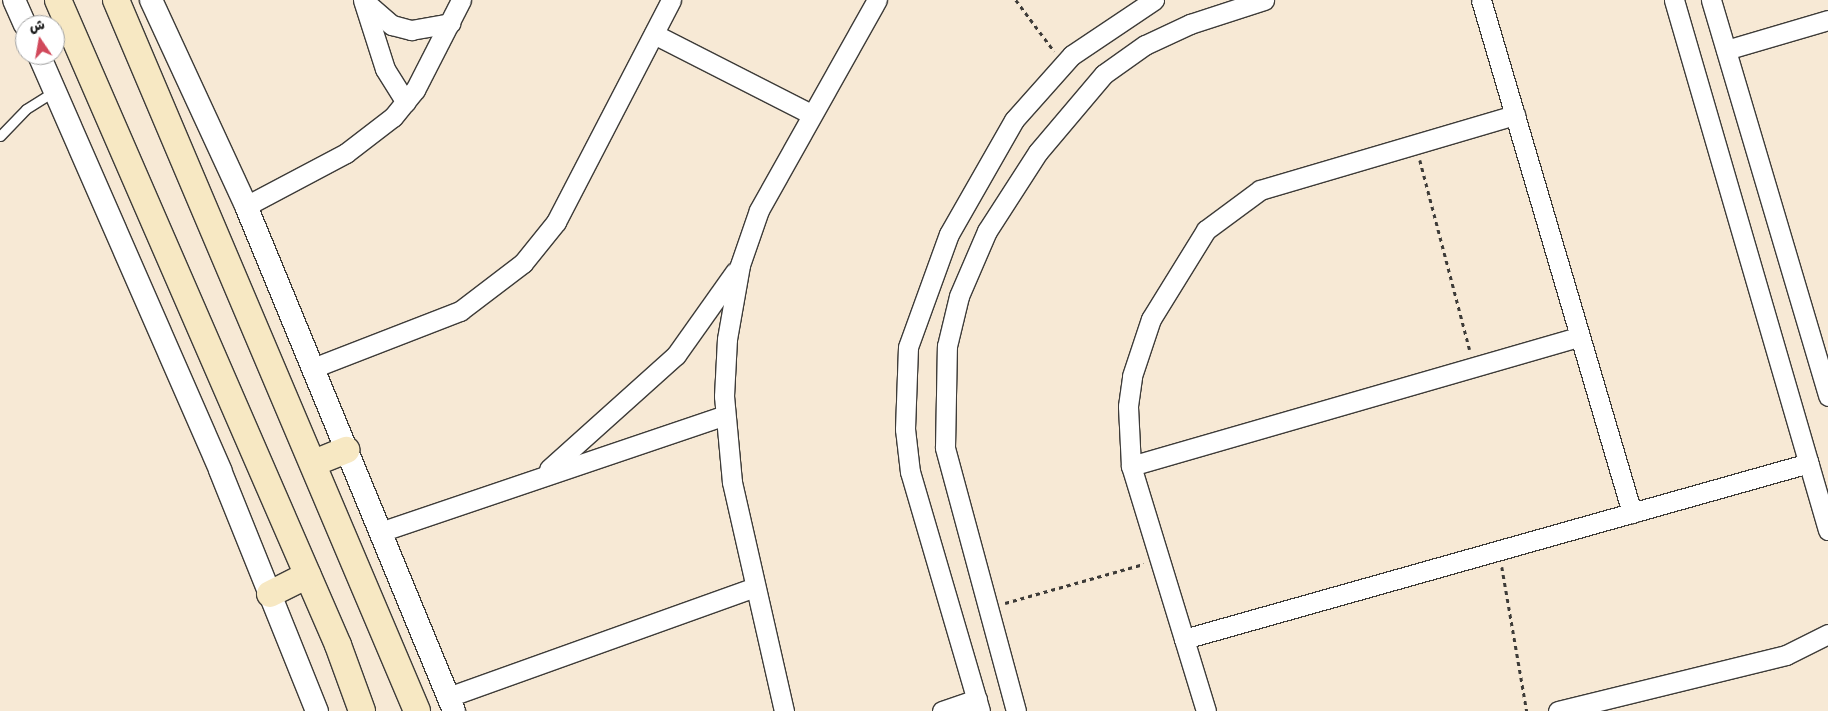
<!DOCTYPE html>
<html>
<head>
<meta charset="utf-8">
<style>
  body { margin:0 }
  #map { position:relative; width:1828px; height:711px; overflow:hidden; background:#f7e9d5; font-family:"Architects Daughter","Playpen Sans Arabic",sans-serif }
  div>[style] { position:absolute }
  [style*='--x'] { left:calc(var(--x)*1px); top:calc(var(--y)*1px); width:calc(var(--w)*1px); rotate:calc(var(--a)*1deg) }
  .path>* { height:2.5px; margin-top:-1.25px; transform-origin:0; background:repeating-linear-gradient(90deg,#3d3b38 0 4px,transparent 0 8px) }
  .roads { filter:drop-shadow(1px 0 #3d3b38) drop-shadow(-1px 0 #3d3b38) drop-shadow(0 1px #3d3b38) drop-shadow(0 -1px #3d3b38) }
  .service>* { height:9px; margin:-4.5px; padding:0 4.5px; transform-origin:4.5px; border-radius:4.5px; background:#fff }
  .minor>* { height:19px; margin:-9.5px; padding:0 9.5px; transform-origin:9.5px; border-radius:9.5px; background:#fff }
  .tertiary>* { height:22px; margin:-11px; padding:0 11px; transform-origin:11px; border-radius:11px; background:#fff }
  .secondary>* { height:26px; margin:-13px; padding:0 13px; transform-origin:13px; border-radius:13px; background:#f7e8c3 }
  span { translate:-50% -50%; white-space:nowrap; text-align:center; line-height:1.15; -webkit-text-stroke:4.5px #fff; paint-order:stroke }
  .north { position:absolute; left:15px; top:15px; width:50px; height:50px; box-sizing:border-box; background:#fff; border:1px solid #a4a4a4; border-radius:50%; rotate:348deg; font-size:14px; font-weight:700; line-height:20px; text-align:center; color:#1c1c1c }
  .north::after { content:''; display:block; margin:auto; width:18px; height:22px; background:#d1495b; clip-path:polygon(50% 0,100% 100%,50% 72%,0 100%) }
</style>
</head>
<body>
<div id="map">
  <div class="path">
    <div style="--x:1016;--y:0;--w:64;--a:53.3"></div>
    <div style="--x:1420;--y:160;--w:196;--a:75.3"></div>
    <div style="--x:1502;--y:567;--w:146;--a:80.2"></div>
    <div style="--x:1005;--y:603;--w:144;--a:-15.7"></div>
  </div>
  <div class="roads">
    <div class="service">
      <div style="--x:0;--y:136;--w:37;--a:-46"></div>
      <div style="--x:26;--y:109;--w:32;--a:-32"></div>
    </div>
    <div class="minor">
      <div style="--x:363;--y:0;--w:72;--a:72.3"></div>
      <div style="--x:385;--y:69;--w:39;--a:58"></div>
      <div style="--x:1481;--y:0;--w:535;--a:73.6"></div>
      <div style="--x:1674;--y:0;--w:552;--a:73.8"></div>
      <div style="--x:1711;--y:0;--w:413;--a:73.5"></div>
      <div style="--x:364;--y:1;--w:37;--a:41"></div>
      <div style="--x:392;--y:25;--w:20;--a:15"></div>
      <div style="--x:411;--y:30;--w:40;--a:-10"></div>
      <div style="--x:654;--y:34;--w:176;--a:27"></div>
      <div style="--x:1726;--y:50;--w:106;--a:-16.4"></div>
      <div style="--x:246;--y:206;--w:113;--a:-27.9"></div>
      <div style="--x:346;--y:153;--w:59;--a:-37.5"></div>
      <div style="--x:393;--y:117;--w:35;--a:-51"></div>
      <div style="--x:415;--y:90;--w:101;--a:-62.9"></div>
      <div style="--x:313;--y:368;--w:158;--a:-21.2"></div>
      <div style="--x:460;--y:311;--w:79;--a:-37.3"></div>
      <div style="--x:523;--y:263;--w:53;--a:-51.2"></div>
      <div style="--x:556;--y:222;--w:250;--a:-62.6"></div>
      <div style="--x:1131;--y:466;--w:467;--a:-16.1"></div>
      <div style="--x:549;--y:469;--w:171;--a:-41.9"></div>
      <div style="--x:676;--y:355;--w:102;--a:-54.6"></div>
      <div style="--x:380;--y:532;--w:364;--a:-18.7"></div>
      <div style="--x:1184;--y:639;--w:649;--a:-15.73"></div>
      <div style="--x:448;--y:697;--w:326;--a:-19.7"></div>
      <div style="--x:784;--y:711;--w:235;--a:-102.8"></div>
      <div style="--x:732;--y:482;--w:86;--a:-95.3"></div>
      <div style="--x:724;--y:396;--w:57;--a:-87"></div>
      <div style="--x:727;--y:339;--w:75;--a:-80"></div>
      <div style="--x:740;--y:265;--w:58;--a:-70.9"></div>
      <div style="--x:759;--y:210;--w:241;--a:-60.7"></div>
      <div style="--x:942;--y:711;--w:37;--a:-19"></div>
      <div style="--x:980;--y:711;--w:249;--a:-106.3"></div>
      <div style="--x:910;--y:472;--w:43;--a:-96.6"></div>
      <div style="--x:905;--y:429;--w:82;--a:-87.9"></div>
      <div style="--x:908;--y:347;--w:120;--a:-70.1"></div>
      <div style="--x:949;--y:234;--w:131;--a:-60.3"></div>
      <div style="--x:1014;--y:120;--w:87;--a:-48.3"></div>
      <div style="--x:1072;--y:55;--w:99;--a:-33.9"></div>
      <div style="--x:1016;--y:711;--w:273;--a:-105.1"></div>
      <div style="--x:945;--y:447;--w:101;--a:-88.9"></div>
      <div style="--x:947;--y:346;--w:51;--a:-76.5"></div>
      <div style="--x:959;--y:296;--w:71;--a:-66.7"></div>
      <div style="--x:987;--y:231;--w:94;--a:-57.2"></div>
      <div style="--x:1038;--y:152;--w:102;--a:-49.8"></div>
      <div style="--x:1104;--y:74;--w:50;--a:-35.3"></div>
      <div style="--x:1145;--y:45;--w:50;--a:-25"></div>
      <div style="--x:1190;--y:24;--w:78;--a:-18"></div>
      <div style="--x:1206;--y:711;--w:256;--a:-107"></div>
      <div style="--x:1131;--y:466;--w:60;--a:-92.9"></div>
      <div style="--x:1128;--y:406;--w:30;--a:-82"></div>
      <div style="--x:1132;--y:376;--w:60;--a:-71.6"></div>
      <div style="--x:1151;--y:319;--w:105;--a:-58.3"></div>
      <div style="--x:1206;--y:230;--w:67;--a:-36.5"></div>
      <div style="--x:1260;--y:190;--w:266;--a:-16.4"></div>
      <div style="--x:1558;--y:711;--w:235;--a:-13.8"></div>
      <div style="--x:1786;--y:655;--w:47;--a:-26.6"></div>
    </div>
    <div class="tertiary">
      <div style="--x:14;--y:0;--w:27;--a:66"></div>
      <div style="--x:151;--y:0;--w:227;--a:65.2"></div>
      <div style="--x:246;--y:206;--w:546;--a:67.61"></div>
      <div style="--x:39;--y:55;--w:453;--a:66.4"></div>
      <div style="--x:220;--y:470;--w:260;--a:68.1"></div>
    </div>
    <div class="secondary">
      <div style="--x:58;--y:0;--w:703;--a:66.53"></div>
      <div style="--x:338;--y:645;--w:70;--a:70"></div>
      <div style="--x:116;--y:0;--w:772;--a:67.05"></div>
      <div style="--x:314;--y:463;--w:35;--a:-22"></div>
      <div style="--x:270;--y:594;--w:42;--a:-26.6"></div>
    </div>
  </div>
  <div class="north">ش</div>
</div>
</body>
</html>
